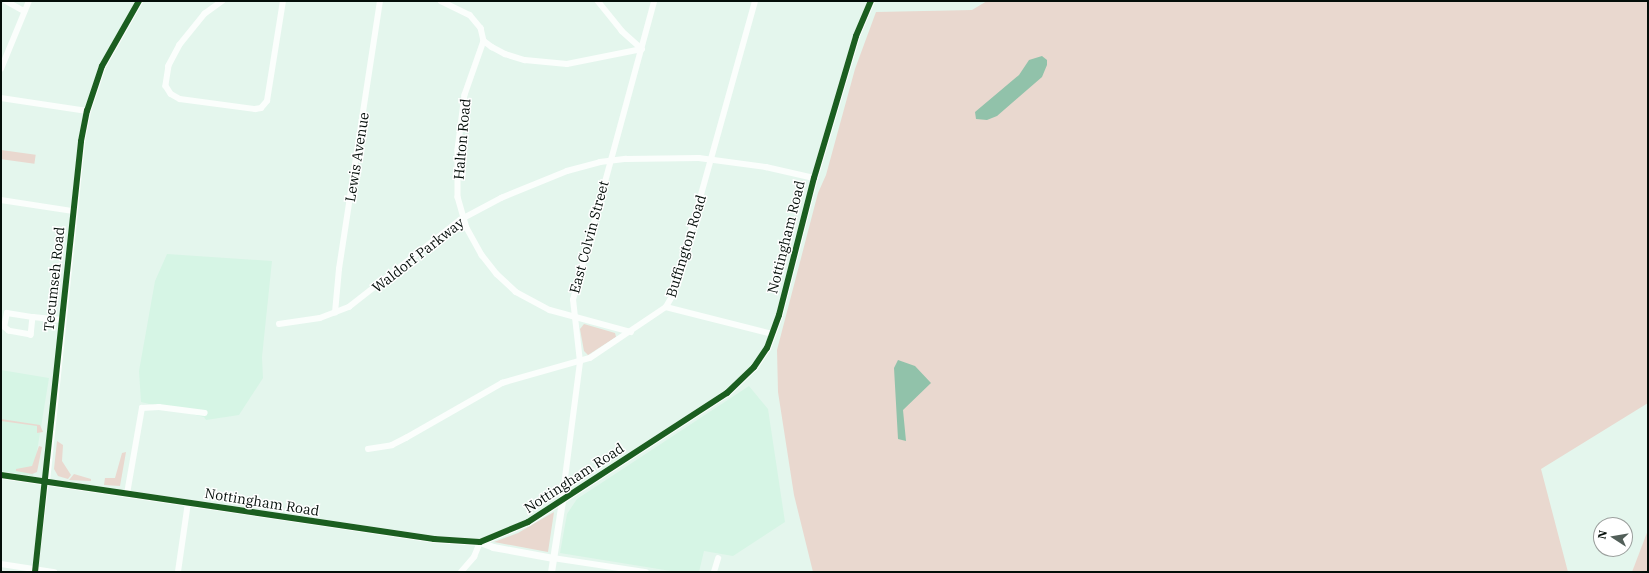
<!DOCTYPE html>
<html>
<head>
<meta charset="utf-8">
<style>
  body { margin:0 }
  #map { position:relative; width:1649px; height:573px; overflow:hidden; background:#e4f6ed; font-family:"IBM Plex Serif",serif }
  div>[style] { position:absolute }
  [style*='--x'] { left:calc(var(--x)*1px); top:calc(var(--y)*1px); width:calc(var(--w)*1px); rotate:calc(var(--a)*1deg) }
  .built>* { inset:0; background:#d6f5e5 }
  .green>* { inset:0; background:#e9d8cf; transform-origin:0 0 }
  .water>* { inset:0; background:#91c2aa }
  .minor>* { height:5.5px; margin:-2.75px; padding:0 2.75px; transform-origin:2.75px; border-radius:2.75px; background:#fbfefc }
  .tertiary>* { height:7px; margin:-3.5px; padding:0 3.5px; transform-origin:3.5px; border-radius:3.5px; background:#fbfefc }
  .cycleway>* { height:6px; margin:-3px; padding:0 3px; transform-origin:3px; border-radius:3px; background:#1b5e20 }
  span { translate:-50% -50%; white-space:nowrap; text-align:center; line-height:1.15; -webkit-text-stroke:3px #fff; paint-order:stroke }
  .street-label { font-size:14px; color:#040e09 }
  .frame { position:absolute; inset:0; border:2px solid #040e09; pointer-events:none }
  .north { position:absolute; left:1593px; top:517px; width:40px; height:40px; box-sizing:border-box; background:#fff; border:1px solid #9b9f9d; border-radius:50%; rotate:282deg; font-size:11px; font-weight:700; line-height:16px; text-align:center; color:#040e09 }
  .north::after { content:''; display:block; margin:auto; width:14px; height:18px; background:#525f59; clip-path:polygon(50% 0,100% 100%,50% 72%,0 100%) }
</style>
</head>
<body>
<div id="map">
  <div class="built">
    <div style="clip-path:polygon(167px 254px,272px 261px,262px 357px,263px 378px,239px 415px,206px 420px,204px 417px,141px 402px,139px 371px,155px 281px)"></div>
    <div style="clip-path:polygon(1px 370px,49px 378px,33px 476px,1px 471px)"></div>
    <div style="clip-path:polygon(749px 386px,768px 409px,785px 522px,733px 556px,704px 551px,699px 572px,677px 572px,560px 553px,567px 514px,577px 499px)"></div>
  </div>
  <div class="green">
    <div style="clip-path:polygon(987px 1px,1648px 1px,1648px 403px,1541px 469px,1568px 572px,813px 572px,794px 495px,778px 392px,777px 350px,818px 193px,826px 175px,855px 69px,876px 12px,972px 10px)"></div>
    <div style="left:1px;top:150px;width:35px;height:9px;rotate:8deg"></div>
    <div style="clip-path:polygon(584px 324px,615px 333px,616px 337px,588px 355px,584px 351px,580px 329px)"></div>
    <div style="clip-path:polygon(1px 419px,40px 425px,43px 432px,37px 433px,37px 426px,1px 421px)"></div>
    <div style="clip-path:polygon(57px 441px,63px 445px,62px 461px,71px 475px,68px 479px,58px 476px,54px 469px)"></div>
    <div style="clip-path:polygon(39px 446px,42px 447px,37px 472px,32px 474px,16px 471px,16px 469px,32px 466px)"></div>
    <div style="clip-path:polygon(126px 452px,120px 486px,104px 485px,105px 478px,115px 478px,122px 453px)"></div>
    <div style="clip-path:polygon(74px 474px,91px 479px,91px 481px,69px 480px)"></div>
    <div style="clip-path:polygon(554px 512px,548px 552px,494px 542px,518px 533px)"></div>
    <div style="clip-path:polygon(1648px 530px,1648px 572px,1632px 572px)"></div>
  </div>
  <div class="water">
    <div style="clip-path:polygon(1042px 56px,1047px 60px,1047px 65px,1042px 77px,997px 116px,987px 120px,976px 119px,975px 112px,1019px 75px,1029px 60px)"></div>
    <div style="clip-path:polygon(898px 360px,915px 366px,931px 383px,903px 410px,906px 441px,898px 439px,894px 368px)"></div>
  </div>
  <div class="minor">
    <div style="--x:6;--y:1;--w:21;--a:29"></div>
    <div style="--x:223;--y:1;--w:22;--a:144"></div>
    <div style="--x:205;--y:14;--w:40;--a:129"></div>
    <div style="--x:180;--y:45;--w:24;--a:118"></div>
    <div style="--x:169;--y:66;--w:20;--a:99"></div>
    <div style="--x:166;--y:86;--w:9;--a:58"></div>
    <div style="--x:171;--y:94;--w:10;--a:29"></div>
    <div style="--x:180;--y:99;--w:76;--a:7.6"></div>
    <div style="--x:255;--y:109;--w:6;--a:-9"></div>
    <div style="--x:261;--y:108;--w:9;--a:-49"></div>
    <div style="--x:267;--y:101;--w:101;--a:-80.9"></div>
    <div style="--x:441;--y:1;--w:32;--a:26"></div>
    <div style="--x:470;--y:15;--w:17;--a:50"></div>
    <div style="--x:481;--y:28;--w:13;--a:77"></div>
    <div style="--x:484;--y:41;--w:10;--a:37"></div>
    <div style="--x:492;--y:47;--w:15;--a:28"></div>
    <div style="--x:505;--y:54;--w:21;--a:17"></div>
    <div style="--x:525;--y:60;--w:42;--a:5.4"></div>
    <div style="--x:567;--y:64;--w:76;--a:-11.3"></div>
    <div style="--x:598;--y:1;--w:38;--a:51"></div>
    <div style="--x:622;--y:31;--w:27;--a:42"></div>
    <div style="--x:484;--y:41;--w:57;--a:109.4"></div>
    <div style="--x:465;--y:95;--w:55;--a:97.3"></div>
    <div style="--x:458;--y:150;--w:47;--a:90"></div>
    <div style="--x:458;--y:197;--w:32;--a:74"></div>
    <div style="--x:467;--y:228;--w:31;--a:61"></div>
    <div style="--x:482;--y:255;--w:24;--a:52"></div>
    <div style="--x:497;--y:274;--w:26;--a:43"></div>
    <div style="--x:516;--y:292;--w:38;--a:28"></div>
    <div style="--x:550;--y:310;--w:84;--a:15.2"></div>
    <div style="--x:1;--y:69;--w:74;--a:-67.6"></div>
    <div style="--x:1;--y:98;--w:87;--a:8.6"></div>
    <div style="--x:1;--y:200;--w:73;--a:8.7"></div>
    <div style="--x:666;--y:307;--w:110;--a:14.2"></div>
    <div style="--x:335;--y:313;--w:44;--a:-84.8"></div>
    <div style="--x:339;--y:269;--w:271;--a:-81.3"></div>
    <div style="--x:33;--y:317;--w:18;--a:96"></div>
    <div style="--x:31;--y:335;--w:22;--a:-170"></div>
    <div style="--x:9;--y:331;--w:6;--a:-141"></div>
    <div style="--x:4;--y:327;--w:14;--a:-78"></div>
    <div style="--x:7;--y:313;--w:26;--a:9"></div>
    <div style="--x:33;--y:317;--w:29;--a:6"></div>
    <div style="--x:279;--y:324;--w:41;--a:-8.3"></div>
    <div style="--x:320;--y:318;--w:31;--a:-21"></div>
    <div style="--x:349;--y:307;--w:141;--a:-38.1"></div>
    <div style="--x:460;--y:220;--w:47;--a:-28.2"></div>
    <div style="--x:501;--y:198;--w:71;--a:-22.2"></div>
    <div style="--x:567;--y:171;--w:34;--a:-15"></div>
    <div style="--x:600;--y:162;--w:26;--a:-7"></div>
    <div style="--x:626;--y:159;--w:73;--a:-0.8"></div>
    <div style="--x:699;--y:158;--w:68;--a:7.7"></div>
    <div style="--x:766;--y:167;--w:49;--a:12.9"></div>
    <div style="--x:368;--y:449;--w:24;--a:-9"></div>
    <div style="--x:392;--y:445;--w:16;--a:-27"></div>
    <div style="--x:406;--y:438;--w:111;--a:-29.8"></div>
    <div style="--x:502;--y:383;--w:91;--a:-15.9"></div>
    <div style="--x:590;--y:358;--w:92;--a:-33.9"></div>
    <div style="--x:666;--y:307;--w:14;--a:-60"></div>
    <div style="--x:673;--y:295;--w:305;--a:-74.4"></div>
    <div style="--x:127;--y:494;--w:87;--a:-80.1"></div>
    <div style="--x:142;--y:408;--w:17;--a:-3"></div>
    <div style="--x:159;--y:407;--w:46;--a:7.4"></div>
    <div style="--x:562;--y:501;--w:140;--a:-82.6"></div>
    <div style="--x:580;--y:362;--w:62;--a:-96.4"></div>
    <div style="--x:573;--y:300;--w:310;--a:-74.8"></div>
    <div style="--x:553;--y:558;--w:94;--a:8.6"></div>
    <div style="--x:1;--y:564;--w:54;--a:8.6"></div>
    <div style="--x:35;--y:572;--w:92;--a:-83.1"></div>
    <div style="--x:178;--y:572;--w:70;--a:-81.8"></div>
    <div style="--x:461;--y:572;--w:20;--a:-49"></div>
    <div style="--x:474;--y:557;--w:16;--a:-68"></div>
    <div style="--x:714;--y:572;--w:14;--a:-73"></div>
  </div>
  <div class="tertiary">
    <div style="--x:1;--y:475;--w:438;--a:8.4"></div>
    <div style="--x:434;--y:539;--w:46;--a:3.7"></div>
    <div style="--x:480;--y:542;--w:52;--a:-22.6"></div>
    <div style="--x:528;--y:522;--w:237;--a:-33"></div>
    <div style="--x:727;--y:393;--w:37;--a:-44"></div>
    <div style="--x:754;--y:367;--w:23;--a:-56"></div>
    <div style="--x:767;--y:348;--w:35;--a:-70"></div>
    <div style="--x:779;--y:315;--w:141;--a:-75.7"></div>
    <div style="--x:814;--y:178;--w:148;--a:-73.5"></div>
    <div style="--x:856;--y:36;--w:38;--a:-67"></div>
    <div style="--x:46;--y:481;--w:342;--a:-84.1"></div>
    <div style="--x:81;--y:141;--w:31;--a:-79"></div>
    <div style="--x:87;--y:111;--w:47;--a:-71.6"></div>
    <div style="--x:102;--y:66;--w:75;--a:-60.4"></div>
    <div style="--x:480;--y:542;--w:14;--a:21"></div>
    <div style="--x:493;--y:547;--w:61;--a:10.4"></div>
    <div style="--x:551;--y:572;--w:72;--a:-81.2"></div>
  </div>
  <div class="cycleway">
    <div style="--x:1;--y:475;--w:438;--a:8.4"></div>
    <div style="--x:434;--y:539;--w:46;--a:3.7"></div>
    <div style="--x:480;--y:542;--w:52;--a:-22.6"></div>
    <div style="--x:528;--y:522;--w:237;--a:-33"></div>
    <div style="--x:727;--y:393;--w:37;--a:-44"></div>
    <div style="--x:754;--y:367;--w:23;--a:-56"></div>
    <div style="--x:767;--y:348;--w:35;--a:-70"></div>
    <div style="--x:779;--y:315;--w:141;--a:-75.7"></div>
    <div style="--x:814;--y:178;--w:148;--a:-73.5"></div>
    <div style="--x:856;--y:36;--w:38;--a:-67"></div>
    <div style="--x:35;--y:572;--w:433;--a:-83.9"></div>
    <div style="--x:81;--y:141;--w:31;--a:-79"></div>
    <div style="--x:87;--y:111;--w:47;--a:-71.6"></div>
    <div style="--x:102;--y:66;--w:75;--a:-60.4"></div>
  </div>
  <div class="street-label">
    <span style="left:462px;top:139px;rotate:-85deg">Halton Road</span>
    <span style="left:357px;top:157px;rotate:-81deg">Lewis Avenue</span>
    <span style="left:589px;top:237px;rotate:-75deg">East Colvin Street</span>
    <span style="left:786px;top:237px;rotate:-76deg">Nottingham Road</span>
    <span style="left:686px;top:246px;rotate:-73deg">Buffington Road</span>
    <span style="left:418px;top:255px;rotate:-38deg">Waldorf Parkway</span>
    <span style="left:54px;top:279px;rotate:-84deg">Tecumseh Road</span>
    <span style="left:574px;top:478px;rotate:-33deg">Nottingham Road</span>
    <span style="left:262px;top:502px;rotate:9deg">Nottingham Road</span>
  </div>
  <div class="frame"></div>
  <div class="north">N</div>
</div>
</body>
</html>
